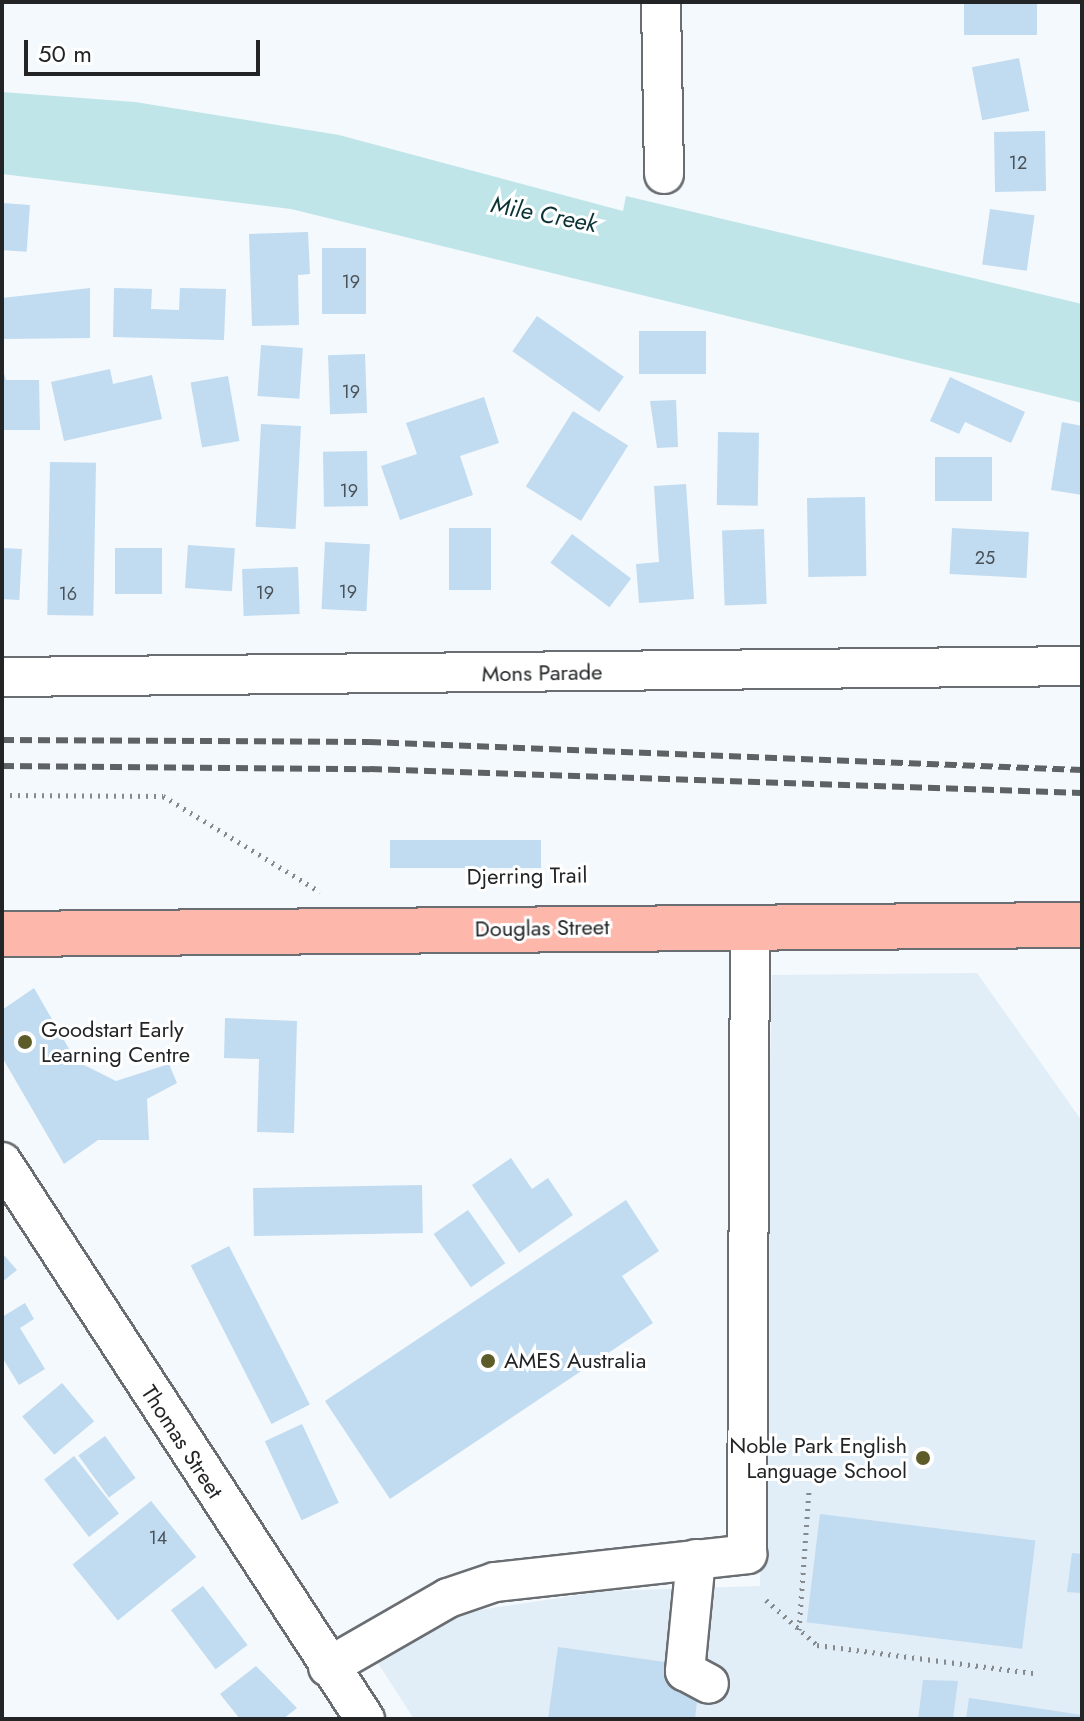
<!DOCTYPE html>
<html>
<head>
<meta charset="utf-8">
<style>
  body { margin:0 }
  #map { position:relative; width:1084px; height:1721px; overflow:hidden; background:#f4f9fd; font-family:Jost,sans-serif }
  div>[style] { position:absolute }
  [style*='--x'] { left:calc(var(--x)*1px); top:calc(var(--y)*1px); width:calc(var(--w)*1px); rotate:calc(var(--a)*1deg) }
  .built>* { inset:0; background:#e1edf7 }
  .water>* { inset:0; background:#bfe5e9 }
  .building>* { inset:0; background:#c1dbf0; transform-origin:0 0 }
  .path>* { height:5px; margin-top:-2.5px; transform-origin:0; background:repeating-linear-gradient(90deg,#878a8d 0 2px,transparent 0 8px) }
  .roads { filter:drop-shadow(2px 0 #6a6e72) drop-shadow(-2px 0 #6a6e72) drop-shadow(0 2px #6a6e72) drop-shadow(0 -2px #6a6e72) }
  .minor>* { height:38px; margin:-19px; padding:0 19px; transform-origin:19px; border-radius:19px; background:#fff }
  .major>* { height:44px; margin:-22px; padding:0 22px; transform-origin:22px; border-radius:22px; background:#fdb7ab }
  .rail>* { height:6px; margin-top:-3px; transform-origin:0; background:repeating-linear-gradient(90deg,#5f6265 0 12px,transparent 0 18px) }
  .dots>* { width:22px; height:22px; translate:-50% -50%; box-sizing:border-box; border:4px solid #fff; border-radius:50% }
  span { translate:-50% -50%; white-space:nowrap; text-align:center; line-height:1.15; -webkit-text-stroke:6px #fff; paint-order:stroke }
  .number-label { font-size:18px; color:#4a5258 }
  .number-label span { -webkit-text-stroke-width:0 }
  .street-label { font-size:22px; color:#222426 }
  .poi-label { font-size:22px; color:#222426 }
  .left { translate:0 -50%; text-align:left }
  .right { translate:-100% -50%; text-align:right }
  .water-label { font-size:24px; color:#0b3235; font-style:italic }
  .frame { position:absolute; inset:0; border:4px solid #222426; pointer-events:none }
  .scale { position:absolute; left:24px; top:40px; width:236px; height:36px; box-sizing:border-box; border:4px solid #222426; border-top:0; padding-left:10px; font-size:24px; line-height:28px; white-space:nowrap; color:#222426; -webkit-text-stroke:6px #fff; paint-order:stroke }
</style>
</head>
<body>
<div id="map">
  <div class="built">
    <div style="clip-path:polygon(977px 973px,1082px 1121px,1082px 1719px,414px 1719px,376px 1660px,466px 1612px,605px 1591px,760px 1586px,772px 975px)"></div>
  </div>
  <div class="water">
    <div style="clip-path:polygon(2px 92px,135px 102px,339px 135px,623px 211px,626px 196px,1082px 304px,1082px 403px,291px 209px,2px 174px)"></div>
  </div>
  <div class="building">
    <div style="left:964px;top:2px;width:73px;height:33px"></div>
    <div style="left:1019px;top:58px;width:54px;height:48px;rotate:79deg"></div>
    <div style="left:1045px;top:131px;width:60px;height:51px;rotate:89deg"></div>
    <div style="left:2px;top:203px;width:28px;height:47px;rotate:4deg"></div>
    <div style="left:990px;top:209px;width:45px;height:56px;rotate:8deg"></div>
    <div style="clip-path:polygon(308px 232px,310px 274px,298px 275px,299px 325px,252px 326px,249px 234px)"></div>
    <div style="left:322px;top:248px;width:44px;height:66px"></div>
    <div style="clip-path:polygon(90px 288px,90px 338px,2px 339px,2px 298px)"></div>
    <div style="clip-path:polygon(114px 288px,152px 289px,151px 309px,179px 310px,180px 288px,226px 289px,224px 340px,113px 337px)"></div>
    <div style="left:537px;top:316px;width:106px;height:43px;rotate:35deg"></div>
    <div style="left:706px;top:331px;width:43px;height:67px;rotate:90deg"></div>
    <div style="left:261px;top:345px;width:42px;height:51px;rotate:4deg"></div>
    <div style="left:365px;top:354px;width:59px;height:37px;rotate:88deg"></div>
    <div style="clip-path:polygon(2px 367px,6px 380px,39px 380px,40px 430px,2px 430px)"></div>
    <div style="clip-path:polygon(110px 369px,113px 384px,152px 375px,162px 419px,64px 441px,51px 382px)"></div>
    <div style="left:228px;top:376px;width:66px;height:38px;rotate:80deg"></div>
    <div style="clip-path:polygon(950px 377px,1025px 412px,1011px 443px,965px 422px,959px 434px,930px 421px)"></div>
    <div style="clip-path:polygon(484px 397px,499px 443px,460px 456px,473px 495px,400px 520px,381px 466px,417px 454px,406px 423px)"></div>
    <div style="clip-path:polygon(676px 400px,678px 447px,657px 448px,650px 401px)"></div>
    <div style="left:573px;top:411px;width:65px;height:89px;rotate:32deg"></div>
    <div style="clip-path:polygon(1062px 422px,1082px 426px,1082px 495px,1051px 490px)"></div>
    <div style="left:261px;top:424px;width:40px;height:103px;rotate:3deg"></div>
    <div style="left:718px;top:432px;width:41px;height:73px;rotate:1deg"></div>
    <div style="left:367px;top:451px;width:55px;height:44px;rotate:89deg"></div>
    <div style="left:935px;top:457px;width:57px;height:44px"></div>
    <div style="left:50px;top:462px;width:46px;height:153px;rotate:1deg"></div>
    <div style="clip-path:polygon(686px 484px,694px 599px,639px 603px,636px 564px,659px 562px,654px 486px)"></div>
    <div style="left:865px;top:497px;width:79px;height:58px;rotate:89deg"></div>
    <div style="left:491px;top:528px;width:62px;height:42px;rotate:90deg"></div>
    <div style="left:952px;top:528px;width:77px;height:46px;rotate:3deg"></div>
    <div style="left:764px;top:529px;width:75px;height:42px;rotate:88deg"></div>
    <div style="left:572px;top:534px;width:74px;height:36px;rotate:37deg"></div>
    <div style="left:325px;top:542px;width:45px;height:67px;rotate:3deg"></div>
    <div style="left:188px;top:545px;width:47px;height:43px;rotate:4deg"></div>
    <div style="left:2px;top:548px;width:20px;height:51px;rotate:3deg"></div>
    <div style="left:162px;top:548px;width:46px;height:47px;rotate:90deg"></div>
    <div style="left:298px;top:567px;width:47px;height:56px;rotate:88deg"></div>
    <div style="left:390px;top:840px;width:151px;height:28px"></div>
    <div style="clip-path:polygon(34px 988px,76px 1061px,116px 1081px,169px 1064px,177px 1083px,147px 1099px,149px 1140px,98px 1140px,64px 1164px,2px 1057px,2px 1010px)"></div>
    <div style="clip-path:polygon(225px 1018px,297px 1021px,294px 1133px,257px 1132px,259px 1059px,224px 1058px)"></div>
    <div style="clip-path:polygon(511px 1158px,532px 1189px,548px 1178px,573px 1215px,519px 1253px,472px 1185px)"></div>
    <div style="left:422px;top:1185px;width:48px;height:169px;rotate:89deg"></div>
    <div style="clip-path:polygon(626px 1200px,659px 1251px,622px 1276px,653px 1323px,390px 1499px,325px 1401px)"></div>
    <div style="left:468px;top:1210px;width:65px;height:42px;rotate:55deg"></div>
    <div style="left:229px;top:1246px;width:178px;height:43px;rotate:63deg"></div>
    <div style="clip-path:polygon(2px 1253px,17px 1270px,2px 1282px)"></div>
    <div style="clip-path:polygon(25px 1303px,34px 1319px,20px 1328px,45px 1369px,19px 1385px,2px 1357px,2px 1317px)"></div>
    <div style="left:62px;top:1383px;width:50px;height:52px;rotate:50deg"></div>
    <div style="left:302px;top:1424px;width:87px;height:41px;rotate:65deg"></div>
    <div style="left:105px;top:1436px;width:52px;height:33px;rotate:54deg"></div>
    <div style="left:74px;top:1456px;width:73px;height:38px;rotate:52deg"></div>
    <div style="left:151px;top:1501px;width:72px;height:101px;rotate:51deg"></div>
    <div style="left:820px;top:1514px;width:217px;height:109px;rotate:7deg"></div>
    <div style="clip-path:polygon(1072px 1553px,1082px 1554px,1082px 1593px,1067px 1592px)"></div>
    <div style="left:203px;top:1586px;width:74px;height:40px;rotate:53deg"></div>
    <div style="clip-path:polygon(558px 1647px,672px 1663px,670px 1688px,698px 1692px,695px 1719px,548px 1719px)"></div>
    <div style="clip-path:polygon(256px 1666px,297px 1708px,283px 1719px,240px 1719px,220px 1694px)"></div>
    <div style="clip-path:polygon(923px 1680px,958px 1681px,953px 1719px,918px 1719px)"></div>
    <div style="clip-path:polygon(969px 1698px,1082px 1715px,1082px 1719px,966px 1719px)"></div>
  </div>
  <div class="path">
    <div style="--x:2;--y:795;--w:161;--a:0.4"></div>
    <div style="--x:163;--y:796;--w:184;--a:31.4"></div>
    <div style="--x:766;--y:1600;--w:68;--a:41.4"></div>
    <div style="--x:817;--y:1645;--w:218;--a:7.4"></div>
    <div style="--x:799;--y:1630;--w:138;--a:-85.9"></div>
  </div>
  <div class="roads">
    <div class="minor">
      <div style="--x:661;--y:2;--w:172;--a:89"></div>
      <div style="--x:2;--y:677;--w:1080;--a:-0.58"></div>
      <div style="--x:2;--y:1162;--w:665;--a:56.91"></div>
      <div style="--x:696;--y:1559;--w:113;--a:95.6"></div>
      <div style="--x:685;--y:1671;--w:27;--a:28"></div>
      <div style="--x:328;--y:1667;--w:138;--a:-29.9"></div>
      <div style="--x:448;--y:1598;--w:50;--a:-18.8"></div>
      <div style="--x:495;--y:1582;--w:254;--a:-6.3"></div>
      <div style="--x:747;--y:1554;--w:628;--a:-89.73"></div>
    </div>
    <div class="major">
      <div style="--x:2;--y:934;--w:1080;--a:-0.48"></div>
    </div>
  </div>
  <div class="rail">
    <div style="--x:2;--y:740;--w:367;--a:0.3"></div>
    <div style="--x:369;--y:742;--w:714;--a:2.25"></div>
    <div style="--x:2;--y:766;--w:368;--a:0.5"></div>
    <div style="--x:370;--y:769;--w:712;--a:1.93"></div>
  </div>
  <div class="dots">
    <div style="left:25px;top:1042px;background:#5d5c29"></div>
    <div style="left:488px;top:1361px;background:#5d5c29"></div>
    <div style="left:923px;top:1458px;background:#5d5c29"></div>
  </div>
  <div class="number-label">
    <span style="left:1018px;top:163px">12</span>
    <span style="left:351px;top:282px">19</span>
    <span style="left:351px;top:392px">19</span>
    <span style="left:349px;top:491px">19</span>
    <span style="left:985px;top:558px">25</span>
    <span style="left:348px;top:592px">19</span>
    <span style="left:265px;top:593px">19</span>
    <span style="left:68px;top:594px">16</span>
    <span style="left:158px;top:1538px">14</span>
  </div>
  <div class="street-label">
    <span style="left:542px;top:673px;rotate:-1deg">Mons Parade</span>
    <span style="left:527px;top:876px;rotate:-1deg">Djerring Trail</span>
    <span style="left:542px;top:928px;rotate:-1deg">Douglas Street</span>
    <span style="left:182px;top:1442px;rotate:57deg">Thomas Street</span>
  </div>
  <div class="poi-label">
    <span class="left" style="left:41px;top:1042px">Goodstart Early<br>Learning Centre</span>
    <span class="left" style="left:504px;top:1361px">AMES Australia</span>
    <span class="right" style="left:907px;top:1458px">Noble Park English<br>Language School</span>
  </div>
  <div class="water-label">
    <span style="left:544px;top:214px;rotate:11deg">Mile Creek</span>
  </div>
  <div class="frame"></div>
  <div class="scale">50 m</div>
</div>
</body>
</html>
